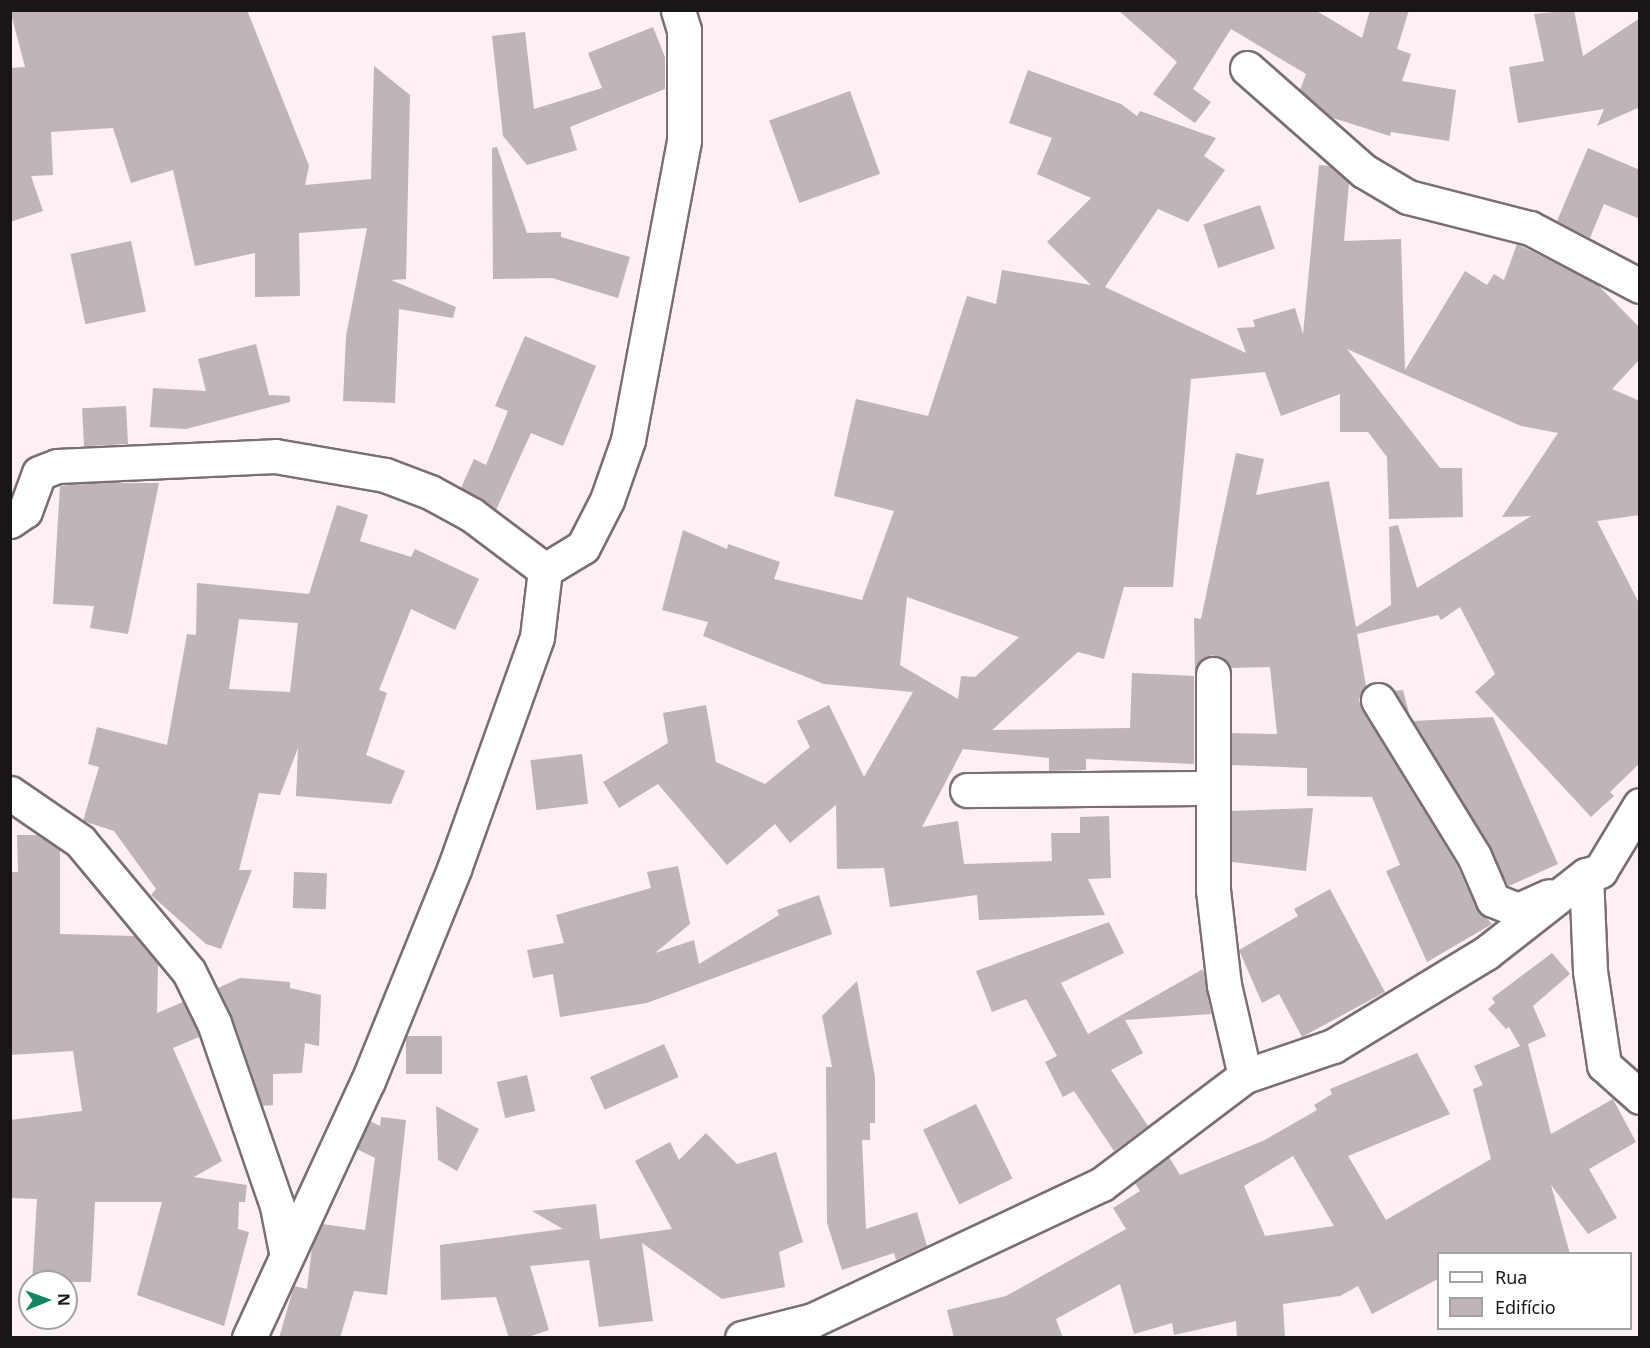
<!DOCTYPE html>
<html>
<head>
<meta charset="utf-8">
<style>
  body { margin:0 }
  #map { position:relative; width:1650px; height:1348px; overflow:hidden; background:#fceff5; font-family:"Noto Sans",sans-serif }
  div>[style] { position:absolute }
  [style*='--x'] { left:calc(var(--x)*1px); top:calc(var(--y)*1px); width:calc(var(--w)*1px); rotate:calc(var(--a)*1deg) }
  .building>* { inset:0; background:#bfb4b9; transform-origin:0 0 }
  .roads { filter:drop-shadow(2px 0 #7a6f74) drop-shadow(-2px 0 #7a6f74) drop-shadow(0 2px #7a6f74) drop-shadow(0 -2px #7a6f74) }
  .minor>* { height:33px; margin:-16.5px; padding:0 16.5px; transform-origin:16.5px; border-radius:16.5px; background:#fff }
  span { translate:-50% -50%; white-space:nowrap; text-align:center; line-height:1.15; -webkit-text-stroke:6px #fff; paint-order:stroke }
  .frame { position:absolute; inset:0; border:12px solid #1a1517; pointer-events:none }
  .legend { position:absolute; left:1437px; top:1252px; width:195px; height:78px; box-sizing:border-box; background:#fff; border:2px solid #a3a1a2; margin:0; padding:8px 10px; list-style:none; font-size:18px; color:#1a1517 }
  .legend li { display:flex; align-items:center; gap:12px; height:30px }
  .legend b { width:30px; border:2px solid #a3a1a2 }
  .north { position:absolute; left:18px; top:1270px; width:60px; height:60px; box-sizing:border-box; background:#fff; border:2px solid #a3a1a2; border-radius:50%; rotate:89deg; font-size:16px; font-weight:700; line-height:24px; text-align:center; color:#1a1517 }
  .north::after { content:''; display:block; margin:auto; width:21px; height:27px; background:#148664; clip-path:polygon(50% 0,100% 100%,50% 72%,0 100%) }
</style>
</head>
<body>
<div id="map">
  <div class="building">
    <div style="clip-path:polygon(10px 10px,247px 10px,309px 166px,305px 185px,371px 179px,374px 66px,410px 95px,406px 279px,391px 280px,456px 307px,453px 318px,399px 309px,395px 403px,343px 401px,346px 336px,367px 228px,299px 233px,300px 296px,255px 297px,255px 253px,195px 266px,173px 170px,131px 183px,113px 128px,51px 132px,53px 175px,31px 176px,43px 211px,10px 222px,10px 68px,25px 67px)"></div>
    <div style="clip-path:polygon(1118px 10px,1315px 10px,1362px 38px,1370px 10px,1409px 10px,1397px 49px,1411px 54px,1402px 81px,1456px 90px,1449px 141px,1391px 132px,1390px 136px,1333px 118px,1300px 90px,1306px 74px,1231px 29px,1193px 89px,1211px 102px,1195px 123px,1153px 94px,1177px 62px)"></div>
    <div style="clip-path:polygon(1574px 10px,1583px 56px,1640px 18px,1640px 107px,1597px 126px,1604px 109px,1518px 123px,1509px 67px,1544px 61px,1534px 14px)"></div>
    <div style="clip-path:polygon(653px 27px,665px 57px,665px 89px,570px 127px,577px 150px,527px 165px,503px 136px,492px 36px,525px 32px,534px 109px,602px 88px,588px 53px)"></div>
    <div style="clip-path:polygon(evenodd,1028px 70px,1121px 104px,1137px 116px,1140px 111px,1216px 138px,1204px 156px,1225px 170px,1188px 222px,1158px 209px,1105px 287px,1246px 353px,1237px 328px,1255px 327px,1253px 320px,1295px 308px,1303px 334px,1319px 165px,1330px 166px,1349px 183px,1344px 241px,1401px 239px,1405px 370px,1465px 271px,1487px 285px,1494px 274px,1504px 280px,1517px 244px,1597px 284px,1640px 328px,1640px 359px,1612px 389px,1640px 401px,1640px 515px,1597px 521px,1640px 605px,1640px 763px,1610px 792px,1614px 796px,1591px 817px,1475px 692px,1495px 674px,1460px 607px,1441px 620px,1438px 615px,1357px 634px,1366px 686px,1359px 700px,1362px 710px,1457px 865px,1476px 907px,1492px 924px,1427px 962px,1386px 871px,1400px 865px,1372px 797px,1307px 796px,1307px 768px,1232px 765px,1232px 733px,1277px 734px,1270px 667px,1230px 668px,1212px 655px,1195px 670px,1194px 618px,1201px 619px,1236px 453px,1264px 459px,1256px 495px,1329px 481px,1356px 627px,1391px 605px,1389px 527px,1398px 525px,1417px 588px,1531px 516px,1502px 517px,1558px 433px,1521px 426px,1347px 349px,1440px 468px,1462px 468px,1463px 517px,1389px 519px,1387px 457px,1368px 432px,1340px 432px,1340px 394px,1281px 416px,1265px 372px,1191px 379px,1173px 587px,1124px 587px,1104px 659px,1078px 652px,992px 730px,1130px 728px,1132px 673px,1194px 676px,1194px 764px,1086px 759px,1086px 770px,1049px 771px,1049px 758px,963px 749px,922px 827px,958px 821px,964px 864px,1052px 861px,1051px 833px,1080px 833px,1080px 817px,1109px 816px,1111px 878px,1088px 879px,1105px 915px,979px 920px,977px 895px,890px 907px,884px 868px,837px 869px,836px 805px,790px 843px,775px 824px,727px 865px,658px 784px,619px 808px,603px 782px,668px 743px,663px 713px,706px 705px,716px 762px,765px 784px,810px 747px,797px 721px,829px 705px,864px 777px,913px 692px,824px 684px,703px 636px,708px 622px,662px 610px,683px 530px,727px 549px,728px 544px,780px 562px,774px 579px,862px 600px,894px 511px,834px 496px,856px 399px,928px 416px,967px 296px,996px 304px,1002px 270px,1091px 285px,1047px 242px,1091px 198px,1037px 174px,1052px 138px,1009px 123px,1028px 70px,907px 597px,1019px 637px,975px 677px,961px 676px,958px 699px,900px 665px,907px 597px)"></div>
    <div style="left:850px;top:91px;width:88px;height:86px;rotate:70deg"></div>
    <div style="clip-path:polygon(497px 147px,527px 233px,561px 232px,561px 237px,630px 257px,618px 298px,552px 278px,493px 279px,492px 148px)"></div>
    <div style="clip-path:polygon(1588px 148px,1640px 170px,1640px 219px,1604px 204px,1590px 238px,1557px 221px)"></div>
    <div style="left:1260px;top:205px;width:46px;height:60px;rotate:71deg"></div>
    <div style="left:131px;top:241px;width:72px;height:62px;rotate:78deg"></div>
    <div style="clip-path:polygon(525px 336px,596px 366px,563px 446px,531px 433px,496px 510px,461px 488px,474px 459px,486px 465px,508px 411px,495px 406px)"></div>
    <div style="clip-path:polygon(256px 344px,269px 395px,290px 396px,290px 402px,186px 429px,150px 427px,153px 388px,206px 391px,198px 359px)"></div>
    <div style="left:126px;top:406px;width:38px;height:44px;rotate:87deg"></div>
    <div style="clip-path:polygon(85px 483px,159px 483px,128px 634px,90px 628px,94px 606px,53px 604px,60px 486px)"></div>
    <div style="clip-path:polygon(evenodd,337px 505px,368px 515px,360px 541px,411px 557px,415px 549px,479px 579px,455px 630px,411px 609px,379px 690px,387px 693px,366px 755px,405px 771px,391px 804px,296px 796px,298px 748px,280px 795px,259px 793px,239px 870px,252px 870px,221px 949px,206px 944px,151px 895px,156px 889px,114px 831px,83px 821px,99px 767px,88px 764px,97px 727px,167px 745px,187px 634px,196px 635px,197px 583px,309px 594px,337px 505px,239px 619px,298px 623px,290px 692px,229px 689px,239px 619px)"></div>
    <div style="clip-path:polygon(1403px 690px,1410px 717px,1394px 691px)"></div>
    <div style="clip-path:polygon(1493px 717px,1558px 864px,1509px 886px,1413px 721px)"></div>
    <div style="left:582px;top:754px;width:50px;height:52px;rotate:83deg"></div>
    <div style="clip-path:polygon(1313px 808px,1306px 871px,1232px 862px,1232px 811px)"></div>
    <div style="clip-path:polygon(17px 835px,37px 835px,60px 850px,60px 934px,135px 936px,158px 964px,157px 1013px,183px 1002px,197px 1030px,199px 1037px,173px 1048px,222px 1161px,194px 1177px,247px 1185px,245px 1202px,239px 1202px,238px 1229px,249px 1232px,224px 1326px,137px 1295px,162px 1202px,95px 1202px,91px 1282px,32px 1282px,37px 1199px,10px 1198px,10px 1120px,82px 1111px,73px 1051px,10px 1055px,11px 872px,18px 872px)"></div>
    <div style="clip-path:polygon(678px 866px,690px 924px,655px 953px,694px 940px,699px 964px,779px 915px,777px 910px,819px 895px,832px 934px,647px 1003px,560px 1017px,553px 974px,533px 978px,527px 950px,564px 943px,556px 915px,651px 888px,647px 872px)"></div>
    <div style="left:294px;top:872px;width:33px;height:36px;rotate:2deg"></div>
    <div style="clip-path:polygon(1330px 889px,1385px 992px,1302px 1037px,1279px 994px,1262px 1003px,1239px 950px,1298px 916px,1294px 909px)"></div>
    <div style="clip-path:polygon(1109px 922px,1124px 953px,1061px 983px,1088px 1034px,1203px 969px,1211px 1014px,1125px 1020px,1143px 1053px,1111px 1070px,1148px 1126px,1114px 1151px,1074px 1091px,1063px 1097px,1045px 1062px,1057px 1056px,1026px 999px,992px 1012px,976px 971px)"></div>
    <div style="clip-path:polygon(evenodd,1552px 953px,1570px 974px,1533px 1006px,1546px 1036px,1528px 1044px,1551px 1134px,1613px 1099px,1636px 1142px,1589px 1169px,1617px 1218px,1588px 1234px,1551px 1185px,1570px 1254px,1438px 1254px,1438px 1279px,1372px 1314px,1358px 1286px,1340px 1296px,1283px 1304px,1285px 1338px,1237px 1338px,1236px 1321px,1174px 1335px,1172px 1323px,1134px 1334px,1120px 1284px,1056px 1319px,1063px 1338px,954px 1338px,947px 1310px,1006px 1296px,1126px 1229px,1113px 1208px,1140px 1191px,1135px 1183px,1169px 1157px,1180px 1175px,1265px 1140px,1317px 1110px,1314px 1105px,1332px 1094px,1330px 1089px,1417px 1053px,1450px 1114px,1348px 1156px,1386px 1220px,1491px 1159px,1473px 1089px,1483px 1085px,1474px 1066px,1520px 1046px,1509px 1027px,1506px 1029px,1488px 1009px,1495px 1003px,1492px 998px,1552px 953px,1293px 1156px,1334px 1226px,1265px 1236px,1244px 1186px,1293px 1156px)"></div>
    <div style="clip-path:polygon(240px 978px,290px 982px,290px 988px,321px 995px,319px 1046px,305px 1043px,302px 1073px,273px 1074px,273px 1105px,262px 1106px,218px 988px)"></div>
    <div style="clip-path:polygon(857px 981px,875px 1077px,875px 1123px,870px 1123px,870px 1140px,862px 1140px,866px 1229px,917px 1212px,927px 1246px,896px 1260px,894px 1253px,842px 1270px,827px 1223px,826px 1067px,832px 1067px,822px 1016px)"></div>
    <div style="left:406px;top:1036px;width:36px;height:38px"></div>
    <div style="left:664px;top:1044px;width:36px;height:81px;rotate:66deg"></div>
    <div style="left:527px;top:1075px;width:37px;height:31px;rotate:77deg"></div>
    <div style="left:976px;top:1104px;width:83px;height:59px;rotate:64deg"></div>
    <div style="clip-path:polygon(436px 1106px,479px 1129px,457px 1171px,438px 1160px)"></div>
    <div style="clip-path:polygon(381px 1117px,406px 1120px,387px 1295px,354px 1291px,340px 1338px,279px 1338px,294px 1286px,307px 1289px,312px 1247px,322px 1224px,365px 1230px,375px 1158px,357px 1149px,370px 1121px,380px 1126px)"></div>
    <div style="clip-path:polygon(706px 1133px,737px 1164px,776px 1152px,803px 1242px,779px 1252px,785px 1287px,722px 1299px,642px 1243px,653px 1321px,599px 1327px,589px 1260px,530px 1266px,549px 1330px,525px 1338px,509px 1338px,496px 1297px,441px 1300px,440px 1245px,563px 1229px,532px 1211px,596px 1204px,600px 1239px,672px 1229px,635px 1161px,670px 1142px,679px 1160px)"></div>
  </div>
  <div class="roads">
    <div class="minor">
      <div style="--x:1247;--y:68;--w:156;--a:41.4"></div>
      <div style="--x:1364;--y:171;--w:51;--a:30.6"></div>
      <div style="--x:1408;--y:197;--w:126;--a:14.3"></div>
      <div style="--x:1530;--y:228;--w:124;--a:27.8"></div>
      <div style="--x:10;--y:521;--w:18;--a:-34"></div>
      <div style="--x:25;--y:511;--w:40;--a:-69.8"></div>
      <div style="--x:39;--y:473;--w:19;--a:-21"></div>
      <div style="--x:57;--y:466;--w:218;--a:-2.6"></div>
      <div style="--x:275;--y:456;--w:112;--a:9.8"></div>
      <div style="--x:385;--y:475;--w:48;--a:20.7"></div>
      <div style="--x:430;--y:492;--w:48;--a:28.7"></div>
      <div style="--x:472;--y:515;--w:91;--a:37"></div>
      <div style="--x:1213;--y:674;--w:216;--a:90"></div>
      <div style="--x:1213;--y:890;--w:96;--a:83.4"></div>
      <div style="--x:1224;--y:985;--w:93;--a:77"></div>
      <div style="--x:1378;--y:700;--w:183;--a:58.4"></div>
      <div style="--x:1474;--y:856;--w:48;--a:66.6"></div>
      <div style="--x:1493;--y:900;--w:27;--a:22"></div>
      <div style="--x:1518;--y:910;--w:34;--a:-24"></div>
      <div style="--x:967;--y:790;--w:242;--a:-0.5"></div>
      <div style="--x:10;--y:793;--w:85;--a:34.4"></div>
      <div style="--x:80;--y:841;--w:170;--a:50.2"></div>
      <div style="--x:189;--y:972;--w:57;--a:63.9"></div>
      <div style="--x:214;--y:1023;--w:194;--a:71"></div>
      <div style="--x:277;--y:1206;--w:47;--a:78.9"></div>
      <div style="--x:1586;--y:875;--w:96;--a:87.6"></div>
      <div style="--x:1590;--y:971;--w:95;--a:81.5"></div>
      <div style="--x:1604;--y:1065;--w:48;--a:41.6"></div>
      <div style="--x:249;--y:1338;--w:283;--a:-65.2"></div>
      <div style="--x:368;--y:1081;--w:229;--a:-67.9"></div>
      <div style="--x:454;--y:869;--w:246;--a:-70.3"></div>
      <div style="--x:537;--y:637;--w:67;--a:-83.2"></div>
      <div style="--x:545;--y:570;--w:44;--a:-31.2"></div>
      <div style="--x:583;--y:547;--w:53;--a:-62.9"></div>
      <div style="--x:607;--y:500;--w:64;--a:-70.7"></div>
      <div style="--x:628;--y:440;--w:305;--a:-79.4"></div>
      <div style="--x:684;--y:140;--w:110;--a:-90"></div>
      <div style="--x:684;--y:30;--w:21;--a:-107"></div>
      <div style="--x:742;--y:1338;--w:73;--a:-14.2"></div>
      <div style="--x:813;--y:1320;--w:319;--a:-25.2"></div>
      <div style="--x:1102;--y:1184;--w:179;--a:-37.1"></div>
      <div style="--x:1245;--y:1076;--w:93;--a:-18.8"></div>
      <div style="--x:1333;--y:1046;--w:179;--a:-31.3"></div>
      <div style="--x:1486;--y:953;--w:127;--a:-38"></div>
      <div style="--x:1586;--y:875;--w:15;--a:-16"></div>
      <div style="--x:1600;--y:871;--w:77;--a:-58.8"></div>
    </div>
  </div>
  <div class="frame"></div>
  <ul class="legend">
  <li><b style="height:8px;background:#fff"></b>Rua</li>
  <li><b style="height:16px;background:#bfb4b9"></b>Edifício</li>
  </ul>
  <div class="north">N</div>
</div>
</body>
</html>
